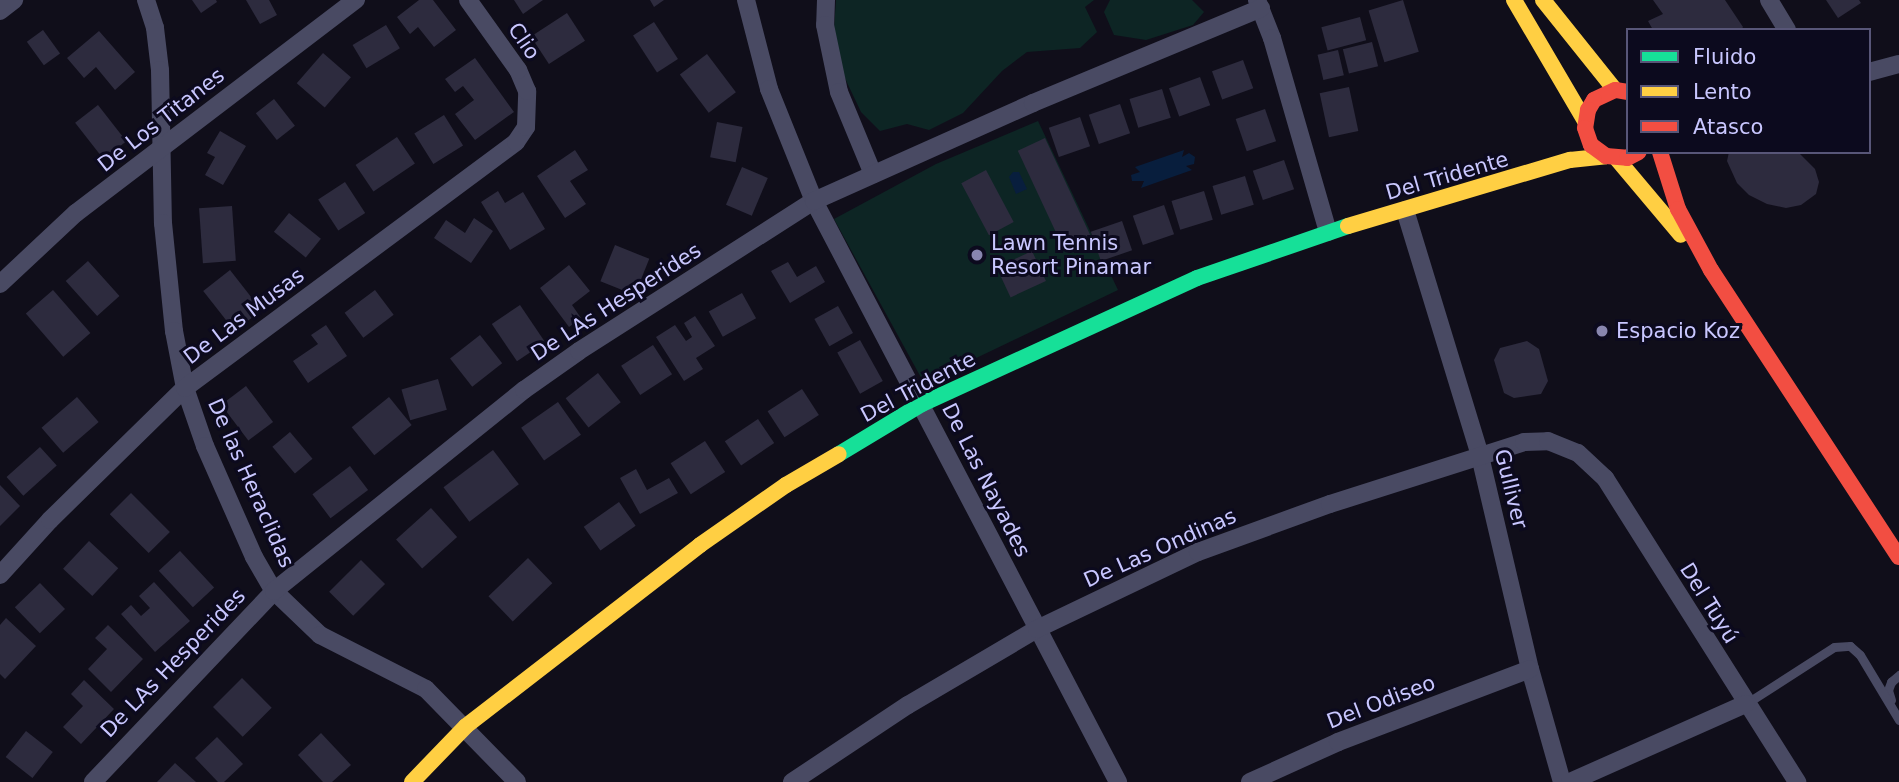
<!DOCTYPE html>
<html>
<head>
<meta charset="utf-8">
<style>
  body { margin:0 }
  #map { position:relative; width:1899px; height:782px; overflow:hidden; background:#100e1a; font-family:"DejaVu Sans",sans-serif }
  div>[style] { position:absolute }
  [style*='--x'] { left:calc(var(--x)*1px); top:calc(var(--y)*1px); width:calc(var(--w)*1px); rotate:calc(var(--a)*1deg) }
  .green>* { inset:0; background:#0d2524 }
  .water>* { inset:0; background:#081e3d }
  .building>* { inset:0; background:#2d2b3e; transform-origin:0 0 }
  .lane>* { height:9px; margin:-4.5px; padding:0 4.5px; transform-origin:4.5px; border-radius:4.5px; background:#494a63 }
  .street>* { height:18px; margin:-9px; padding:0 9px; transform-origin:9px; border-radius:9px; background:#494a63 }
  .fast>* { height:16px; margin:-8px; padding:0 8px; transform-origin:8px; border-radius:8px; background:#16e098 }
  .slow>* { height:16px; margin:-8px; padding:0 8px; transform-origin:8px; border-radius:8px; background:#ffcf43 }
  .jam>* { height:16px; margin:-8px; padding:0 8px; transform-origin:8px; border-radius:8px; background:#f24e42 }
  .dots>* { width:19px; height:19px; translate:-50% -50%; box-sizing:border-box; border:4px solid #0c0a1e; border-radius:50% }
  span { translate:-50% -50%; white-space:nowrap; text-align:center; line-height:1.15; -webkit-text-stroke:6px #0c0a1e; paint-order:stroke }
  .street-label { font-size:21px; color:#c9c7ff }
  .poi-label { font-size:21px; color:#c9c7ff }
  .left { translate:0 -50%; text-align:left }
  .legend { position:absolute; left:1626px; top:28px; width:245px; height:126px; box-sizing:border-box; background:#0c0a1e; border:2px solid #585678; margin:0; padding:9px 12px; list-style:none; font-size:21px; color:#c9c7ff }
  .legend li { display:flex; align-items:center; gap:14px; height:35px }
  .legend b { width:35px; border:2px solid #585678 }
</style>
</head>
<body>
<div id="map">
  <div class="green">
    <div style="clip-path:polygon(836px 0,1094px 0,1085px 7px,1097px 32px,1080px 48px,1027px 52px,1002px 71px,963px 113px,929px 130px,907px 124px,880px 131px,861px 112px,842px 72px,834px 29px)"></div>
    <div style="clip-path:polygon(1110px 0,1192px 0,1204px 12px,1193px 25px,1146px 40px,1114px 35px,1104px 12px)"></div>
    <div style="clip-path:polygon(1038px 121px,1118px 290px,924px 383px,834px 219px,936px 164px)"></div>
  </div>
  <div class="water">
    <div style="clip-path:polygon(1184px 150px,1182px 157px,1189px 153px,1195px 157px,1194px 164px,1186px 166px,1192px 170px,1141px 188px,1144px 181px,1132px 181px,1131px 175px,1140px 172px,1135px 167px)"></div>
    <div style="clip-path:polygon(1013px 172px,1019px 172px,1027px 189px,1016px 194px,1009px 177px)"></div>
  </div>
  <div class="building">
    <div style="clip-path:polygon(192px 0,216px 0,217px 2px,201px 13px)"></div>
    <div style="clip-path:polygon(246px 0,269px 0,277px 15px,260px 24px)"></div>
    <div style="clip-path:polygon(419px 0,433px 0,456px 30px,434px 47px,418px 27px,410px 34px,397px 17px)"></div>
    <div style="clip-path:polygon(514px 0,543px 0,523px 14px)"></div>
    <div style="clip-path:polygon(650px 0,664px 0,654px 7px)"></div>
    <div style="left:1403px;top:0;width:54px;height:36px;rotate:73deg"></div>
    <div style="clip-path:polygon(1653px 0,1725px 0,1743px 27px,1741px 30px,1653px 30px,1648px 21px,1663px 14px)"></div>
    <div style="clip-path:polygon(1826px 0,1859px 0,1861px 3px,1838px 18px)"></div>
    <div style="left:567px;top:13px;width:33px;height:43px;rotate:57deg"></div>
    <div style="left:1360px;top:17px;width:24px;height:40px;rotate:75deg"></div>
    <div style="left:654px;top:22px;width:44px;height:25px;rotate:57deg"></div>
    <div style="left:386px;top:25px;width:27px;height:39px;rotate:59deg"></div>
    <div style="left:43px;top:30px;width:29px;height:20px;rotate:54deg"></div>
    <div style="clip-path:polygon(99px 31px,135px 72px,115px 90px,96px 67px,84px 78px,67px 58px)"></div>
    <div style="left:1372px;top:42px;width:25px;height:30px;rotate:76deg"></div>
    <div style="left:1338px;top:50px;width:26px;height:21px;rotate:77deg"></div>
    <div style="left:323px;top:53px;width:37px;height:40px;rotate:41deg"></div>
    <div style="left:707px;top:54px;width:48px;height:34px;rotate:53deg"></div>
    <div style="clip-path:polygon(475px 58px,514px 112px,475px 140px,455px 114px,474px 100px,463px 86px,455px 92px,445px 79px)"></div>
    <div style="left:1243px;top:60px;width:30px;height:33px;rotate:70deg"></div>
    <div style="left:1200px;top:77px;width:30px;height:33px;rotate:70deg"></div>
    <div style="left:1349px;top:87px;width:45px;height:30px;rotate:78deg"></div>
    <div style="left:1162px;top:89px;width:30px;height:34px;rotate:73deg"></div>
    <div style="left:274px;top:99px;width:34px;height:23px;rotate:52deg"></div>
    <div style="left:1120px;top:104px;width:31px;height:33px;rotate:71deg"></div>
    <div style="left:98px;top:105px;width:46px;height:29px;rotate:52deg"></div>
    <div style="left:1265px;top:109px;width:34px;height:31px;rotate:71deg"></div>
    <div style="left:444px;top:115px;width:36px;height:35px;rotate:58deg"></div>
    <div style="left:1080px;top:117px;width:31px;height:33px;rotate:71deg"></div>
    <div style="left:717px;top:122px;width:26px;height:36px;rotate:11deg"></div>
    <div style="clip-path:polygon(220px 131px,246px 146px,223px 185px,205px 175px,215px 157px,207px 153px)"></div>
    <div style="left:397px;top:137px;width:32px;height:50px;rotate:56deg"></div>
    <div style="left:1045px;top:138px;width:110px;height:30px;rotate:65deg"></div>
    <div style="clip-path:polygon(575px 150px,588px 170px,570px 181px,586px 204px,565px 218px,537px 176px)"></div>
    <div style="clip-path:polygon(1729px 152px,1798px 152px,1815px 169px,1819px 182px,1816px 194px,1801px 205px,1786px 208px,1767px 204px,1749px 195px,1737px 183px,1727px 161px)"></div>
    <div style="left:1284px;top:160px;width:31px;height:33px;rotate:71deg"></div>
    <div style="left:742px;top:167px;width:28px;height:41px;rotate:23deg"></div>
    <div style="left:986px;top:170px;width:59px;height:28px;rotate:62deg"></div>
    <div style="left:1245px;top:176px;width:30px;height:34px;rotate:73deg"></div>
    <div style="left:345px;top:182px;width:37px;height:32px;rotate:57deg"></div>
    <div style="clip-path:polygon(498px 191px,505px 203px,523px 192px,545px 229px,510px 250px,481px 202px)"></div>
    <div style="left:1204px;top:191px;width:30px;height:34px;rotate:73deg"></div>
    <div style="left:1164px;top:205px;width:31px;height:33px;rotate:71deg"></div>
    <div style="left:232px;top:206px;width:55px;height:33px;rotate:86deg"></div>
    <div style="left:289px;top:213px;width:41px;height:24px;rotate:39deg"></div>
    <div style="clip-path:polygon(474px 218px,493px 231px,471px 263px,434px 238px,446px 220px,465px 233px)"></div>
    <div style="left:1122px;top:221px;width:31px;height:33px;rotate:71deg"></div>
    <div style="left:615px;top:245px;width:37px;height:39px;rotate:22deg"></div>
    <div style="left:1032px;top:251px;width:33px;height:39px;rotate:65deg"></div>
    <div style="left:88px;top:261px;width:47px;height:30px;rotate:48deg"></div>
    <div style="clip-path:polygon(788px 262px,797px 277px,816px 266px,825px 282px,790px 303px,771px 271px)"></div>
    <div style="clip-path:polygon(569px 265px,590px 291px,572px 305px,581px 318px,569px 327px,540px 288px)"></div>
    <div style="left:230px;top:270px;width:51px;height:34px;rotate:52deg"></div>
    <div style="left:53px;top:290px;width:57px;height:36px;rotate:49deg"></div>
    <div style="left:375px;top:290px;width:31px;height:38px;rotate:53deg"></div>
    <div style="left:742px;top:293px;width:29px;height:38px;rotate:61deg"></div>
    <div style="left:520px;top:305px;width:45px;height:34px;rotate:56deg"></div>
    <div style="left:838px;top:306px;width:31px;height:27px;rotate:61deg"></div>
    <div style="clip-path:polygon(695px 316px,715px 346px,696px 358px,703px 369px,684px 381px,656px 337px,675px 325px,686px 341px,692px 337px,684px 323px)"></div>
    <div style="clip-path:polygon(326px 325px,347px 356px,308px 383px,293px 361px,318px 344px,311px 335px)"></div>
    <div style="left:480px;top:335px;width:36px;height:38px;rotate:52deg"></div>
    <div style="left:860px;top:340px;width:47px;height:26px;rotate:61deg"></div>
    <div style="clip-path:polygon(1527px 341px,1539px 349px,1548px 381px,1541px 394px,1514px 398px,1504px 393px,1494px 360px,1500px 348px)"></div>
    <div style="left:653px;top:345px;width:35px;height:38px;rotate:57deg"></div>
    <div style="left:598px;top:373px;width:37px;height:41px;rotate:52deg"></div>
    <div style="left:438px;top:379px;width:32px;height:38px;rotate:74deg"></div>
    <div style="left:246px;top:386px;width:45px;height:31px;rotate:53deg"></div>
    <div style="left:802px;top:389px;width:31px;height:41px;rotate:57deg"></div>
    <div style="left:77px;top:397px;width:33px;height:47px;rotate:49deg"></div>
    <div style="left:389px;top:397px;width:36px;height:48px;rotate:51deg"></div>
    <div style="left:558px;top:402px;width:40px;height:45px;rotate:55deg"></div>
    <div style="left:758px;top:419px;width:29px;height:40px;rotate:56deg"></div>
    <div style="left:290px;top:432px;width:35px;height:23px;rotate:50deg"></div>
    <div style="left:705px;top:441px;width:37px;height:41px;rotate:57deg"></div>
    <div style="left:40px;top:447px;width:25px;height:45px;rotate:48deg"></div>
    <div style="left:493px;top:450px;width:43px;height:62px;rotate:53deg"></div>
    <div style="left:350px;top:466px;width:30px;height:47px;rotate:53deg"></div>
    <div style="clip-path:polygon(636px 469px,647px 490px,669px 478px,678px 493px,640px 514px,620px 478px)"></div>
    <div style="clip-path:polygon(0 485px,20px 506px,0 526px)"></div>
    <div style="left:131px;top:493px;width:55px;height:30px;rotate:45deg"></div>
    <div style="left:619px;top:502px;width:29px;height:43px;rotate:55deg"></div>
    <div style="left:431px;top:508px;width:39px;height:47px;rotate:48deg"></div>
    <div style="left:89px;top:541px;width:40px;height:38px;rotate:43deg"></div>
    <div style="left:180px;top:551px;width:50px;height:29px;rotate:47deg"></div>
    <div style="left:528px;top:558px;width:35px;height:55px;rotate:46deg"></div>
    <div style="left:361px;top:560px;width:34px;height:45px;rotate:45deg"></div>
    <div style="clip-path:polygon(154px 582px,190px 621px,155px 652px,121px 614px,131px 605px,141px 616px,150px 608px,139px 596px)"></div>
    <div style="left:40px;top:583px;width:36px;height:35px;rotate:46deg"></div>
    <div style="clip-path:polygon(6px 618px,36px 646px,5px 679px,0 674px,0 625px)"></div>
    <div style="clip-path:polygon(108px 625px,143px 659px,111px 692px,88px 669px,107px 649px,95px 638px)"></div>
    <div style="left:242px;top:678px;width:42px;height:41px;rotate:45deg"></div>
    <div style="clip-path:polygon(84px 680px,114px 709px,81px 744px,63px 727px,83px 706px,71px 694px)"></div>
    <div style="left:26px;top:731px;width:34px;height:33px;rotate:38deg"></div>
    <div style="clip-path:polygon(321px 733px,351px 765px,332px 782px,323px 782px,298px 755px)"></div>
    <div style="clip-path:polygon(217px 737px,243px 764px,224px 782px,218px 782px,195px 758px)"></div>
    <div style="clip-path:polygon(175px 763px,196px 782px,157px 782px)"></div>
  </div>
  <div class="lane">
    <div style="--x:1891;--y:700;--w:10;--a:-107"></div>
    <div style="--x:1888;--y:690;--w:9;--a:-69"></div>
    <div style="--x:1891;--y:682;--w:11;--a:-41"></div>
    <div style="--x:1747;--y:703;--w:103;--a:-32.8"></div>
    <div style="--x:1834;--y:647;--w:16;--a:-4"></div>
    <div style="--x:1850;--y:646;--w:13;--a:42"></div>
    <div style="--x:1860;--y:655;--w:76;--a:59"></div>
  </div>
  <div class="street">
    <div style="--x:146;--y:0;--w:29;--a:72"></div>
    <div style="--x:155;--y:28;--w:42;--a:83.2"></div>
    <div style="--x:160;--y:70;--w:153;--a:88.9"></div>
    <div style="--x:163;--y:223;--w:109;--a:84.2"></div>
    <div style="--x:174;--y:331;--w:58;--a:79.1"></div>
    <div style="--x:185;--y:388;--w:61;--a:71"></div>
    <div style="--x:205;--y:446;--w:121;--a:66.2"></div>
    <div style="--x:254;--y:557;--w:39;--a:60"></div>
    <div style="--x:274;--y:591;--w:64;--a:43.7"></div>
    <div style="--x:320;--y:635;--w:119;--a:27"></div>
    <div style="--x:426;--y:689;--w:130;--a:45.6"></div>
    <div style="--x:746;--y:0;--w:92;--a:75.5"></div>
    <div style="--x:769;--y:89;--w:121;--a:68.1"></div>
    <div style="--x:814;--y:201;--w:656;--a:62.38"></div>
    <div style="--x:826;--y:0;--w:25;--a:92"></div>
    <div style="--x:825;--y:25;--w:68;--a:78.2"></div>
    <div style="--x:839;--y:92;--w:89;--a:67.5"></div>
    <div style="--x:1257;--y:0;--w:41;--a:68.5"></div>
    <div style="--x:1272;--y:38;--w:202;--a:73.9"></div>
    <div style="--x:1769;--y:0;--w:35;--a:59"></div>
    <div style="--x:0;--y:11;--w:18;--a:-38"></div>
    <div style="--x:1869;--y:72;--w:31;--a:-15"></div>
    <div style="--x:1405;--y:210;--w:257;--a:73"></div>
    <div style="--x:1480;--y:456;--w:219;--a:76.8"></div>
    <div style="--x:1530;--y:669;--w:117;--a:74.2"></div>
    <div style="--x:0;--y:284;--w:104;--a:-43.1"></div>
    <div style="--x:76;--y:213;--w:352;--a:-37.3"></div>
    <div style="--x:0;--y:575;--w:74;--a:-47.7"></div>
    <div style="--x:50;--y:520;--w:189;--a:-44.4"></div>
    <div style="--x:185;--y:388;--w:412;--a:-36.6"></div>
    <div style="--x:516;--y:142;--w:18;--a:-56"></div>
    <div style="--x:526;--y:127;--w:36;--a:-88"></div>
    <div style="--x:527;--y:91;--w:23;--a:-113"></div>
    <div style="--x:518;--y:70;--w:86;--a:-125.5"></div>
    <div style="--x:93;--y:782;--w:263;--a:-46.5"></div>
    <div style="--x:274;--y:591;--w:321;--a:-38.8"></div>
    <div style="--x:524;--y:390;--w:67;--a:-35.3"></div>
    <div style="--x:579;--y:351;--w:279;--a:-32.6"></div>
    <div style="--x:814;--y:201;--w:240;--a:-24.1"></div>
    <div style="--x:1033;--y:103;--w:247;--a:-22.6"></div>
    <div style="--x:792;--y:782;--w:139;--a:-33.6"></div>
    <div style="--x:908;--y:705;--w:150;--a:-30.5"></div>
    <div style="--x:1037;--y:629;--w:178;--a:-25.6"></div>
    <div style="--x:1198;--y:552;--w:140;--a:-20"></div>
    <div style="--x:1330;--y:504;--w:204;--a:-17.7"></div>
    <div style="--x:1524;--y:442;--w:24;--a:-2"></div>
    <div style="--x:1548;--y:441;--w:32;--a:22"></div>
    <div style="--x:1578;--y:453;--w:37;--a:43"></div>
    <div style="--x:1605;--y:478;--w:360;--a:57.7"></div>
    <div style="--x:1250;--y:782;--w:97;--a:-24.4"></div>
    <div style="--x:1338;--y:742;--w:205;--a:-20.8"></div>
    <div style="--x:1570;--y:782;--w:192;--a:-24"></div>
  </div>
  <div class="fast">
    <div style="--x:839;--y:454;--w:97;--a:-31.1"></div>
    <div style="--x:922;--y:404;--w:302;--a:-24.6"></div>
    <div style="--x:1197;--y:278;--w:160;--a:-19"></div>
  </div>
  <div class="slow">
    <div style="--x:1514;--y:0;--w:140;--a:59.6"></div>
    <div style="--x:1543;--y:0;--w:115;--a:51.3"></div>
    <div style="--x:1617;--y:159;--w:99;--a:49.9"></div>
    <div style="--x:1348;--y:226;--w:232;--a:-16.6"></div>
    <div style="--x:1570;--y:160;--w:36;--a:-6"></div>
    <div style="--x:412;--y:782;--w:78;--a:-46"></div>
    <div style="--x:466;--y:726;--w:296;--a:-37.7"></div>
    <div style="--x:700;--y:545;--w:105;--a:-34.9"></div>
    <div style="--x:786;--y:485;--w:61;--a:-30.3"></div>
  </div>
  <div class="jam">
    <div style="--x:1628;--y:92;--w:13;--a:-171"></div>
    <div style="--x:1615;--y:90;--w:23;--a:155"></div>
    <div style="--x:1594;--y:100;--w:12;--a:121"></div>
    <div style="--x:1588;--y:110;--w:18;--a:99"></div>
    <div style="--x:1585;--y:128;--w:18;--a:71"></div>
    <div style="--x:1591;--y:145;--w:19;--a:36"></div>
    <div style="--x:1606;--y:156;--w:21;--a:5"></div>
    <div style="--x:1627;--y:158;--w:13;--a:-27"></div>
    <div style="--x:1660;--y:152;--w:60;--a:72.5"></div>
    <div style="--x:1678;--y:209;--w:69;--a:61.6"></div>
    <div style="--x:1711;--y:270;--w:343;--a:56.8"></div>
  </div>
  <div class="dots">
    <div style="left:977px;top:255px;background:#8886af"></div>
    <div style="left:1602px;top:331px;background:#8886af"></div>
  </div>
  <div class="street-label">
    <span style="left:524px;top:41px;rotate:56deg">Clio</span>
    <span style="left:161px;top:120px;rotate:-38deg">De Los Titanes</span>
    <span style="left:1447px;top:176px;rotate:-16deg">Del Tridente</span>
    <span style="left:616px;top:302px;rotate:-33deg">De LAs Hesperides</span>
    <span style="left:244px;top:316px;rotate:-37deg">De Las Musas</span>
    <span style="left:918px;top:387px;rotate:-28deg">Del Tridente</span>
    <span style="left:986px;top:480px;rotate:63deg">De Las Nayades</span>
    <span style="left:251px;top:483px;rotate:66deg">De las Heraclidas</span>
    <span style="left:1511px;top:489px;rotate:76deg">Gulliver</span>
    <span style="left:1160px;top:548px;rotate:-24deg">De Las Ondinas</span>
    <span style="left:1709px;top:603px;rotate:58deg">Del Tuyú</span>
    <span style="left:173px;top:663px;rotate:-46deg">De LAs Hesperides</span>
    <span style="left:1381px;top:702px;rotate:-21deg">Del Odiseo</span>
  </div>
  <div class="poi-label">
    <span class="left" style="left:991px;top:255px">Lawn Tennis<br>Resort Pinamar</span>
    <span class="left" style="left:1616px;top:331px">Espacio Koz</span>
  </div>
  <ul class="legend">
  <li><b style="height:9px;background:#16e098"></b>Fluido</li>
  <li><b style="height:9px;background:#ffcf43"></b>Lento</li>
  <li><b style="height:9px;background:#f24e42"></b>Atasco</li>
  </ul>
</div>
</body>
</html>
